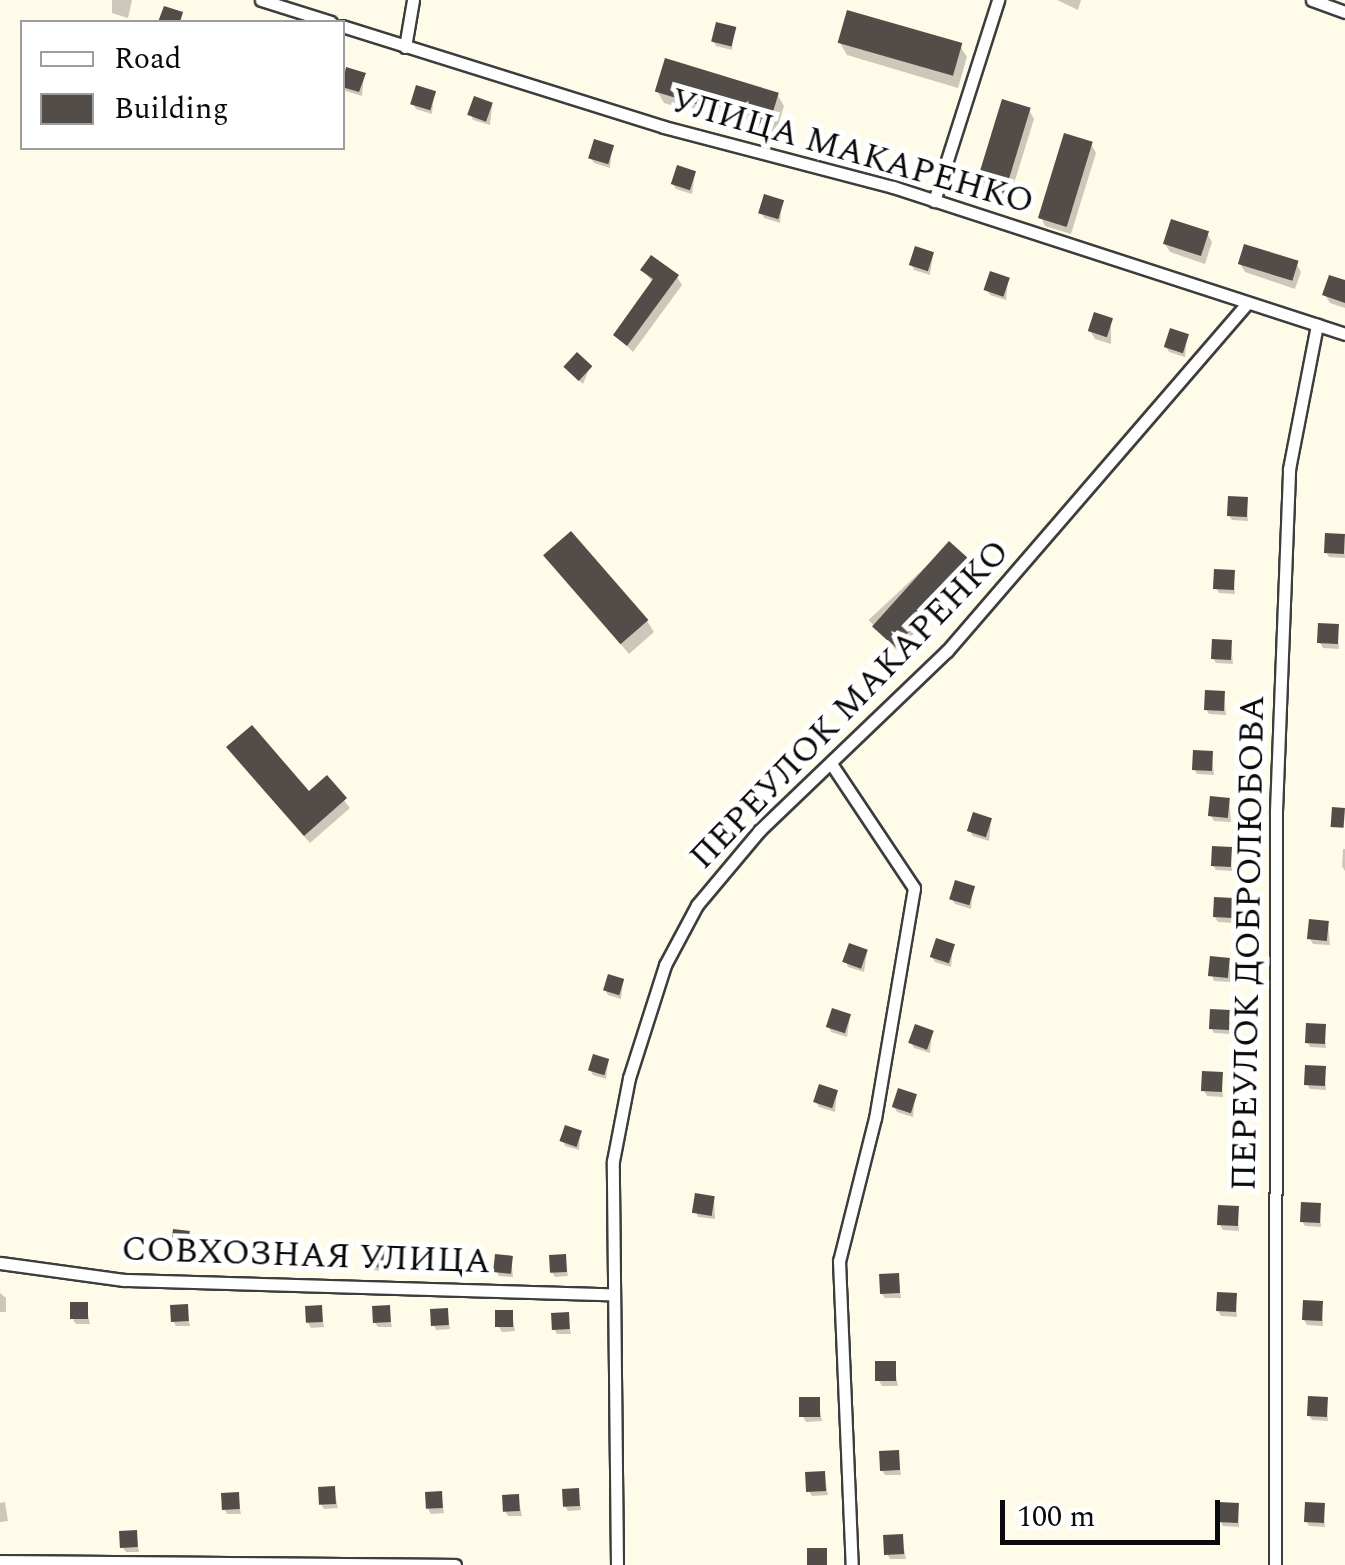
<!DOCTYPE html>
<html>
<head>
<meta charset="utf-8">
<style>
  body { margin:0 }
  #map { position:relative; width:1345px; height:1565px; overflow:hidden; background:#fefbe9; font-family:Spectral,serif }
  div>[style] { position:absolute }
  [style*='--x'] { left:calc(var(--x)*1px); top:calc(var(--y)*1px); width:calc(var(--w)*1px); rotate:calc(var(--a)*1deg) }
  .shadow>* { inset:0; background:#0003; transform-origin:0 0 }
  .building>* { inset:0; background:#524d48; transform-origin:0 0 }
  .roads { filter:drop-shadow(2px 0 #3d3d3d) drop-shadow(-2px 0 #3d3d3d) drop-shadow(0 2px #3d3d3d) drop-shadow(0 -2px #3d3d3d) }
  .street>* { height:11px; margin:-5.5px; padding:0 5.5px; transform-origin:5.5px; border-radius:5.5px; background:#fff }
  span { translate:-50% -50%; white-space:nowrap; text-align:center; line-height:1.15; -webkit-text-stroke:10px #fff; paint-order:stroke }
  .street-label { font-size:35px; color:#0a0a0a }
  .legend { position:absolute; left:20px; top:20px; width:325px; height:130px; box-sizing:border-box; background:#fff; border:2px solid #9d9d9d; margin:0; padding:12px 18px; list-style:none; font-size:30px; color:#0a0a0a }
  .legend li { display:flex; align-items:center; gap:20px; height:50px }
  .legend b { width:50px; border:2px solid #9d9d9d }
  .scale { position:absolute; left:1000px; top:1500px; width:220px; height:45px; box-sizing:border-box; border:5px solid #0a0a0a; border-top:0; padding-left:12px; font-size:30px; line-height:35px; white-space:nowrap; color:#0a0a0a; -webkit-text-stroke:8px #fff; paint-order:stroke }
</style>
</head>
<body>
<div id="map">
  <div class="shadow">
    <div style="clip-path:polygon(112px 0,132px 0,128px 18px,112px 13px)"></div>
    <div style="clip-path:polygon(1057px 0,1081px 0,1078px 10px)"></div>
    <div style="clip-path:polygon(734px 29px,732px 50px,716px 46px,713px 41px)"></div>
    <div style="clip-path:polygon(840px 43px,960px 46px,967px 57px,958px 88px,847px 55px)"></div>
    <div style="clip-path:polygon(364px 75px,362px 96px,346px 91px,343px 86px)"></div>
    <div style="clip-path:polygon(657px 91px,777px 94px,784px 106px,775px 136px,664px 103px)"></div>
    <div style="clip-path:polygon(434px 93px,432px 114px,416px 109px,413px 104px)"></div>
    <div style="clip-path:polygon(492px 105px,490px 125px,473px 120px,471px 115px)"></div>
    <div style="clip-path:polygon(1029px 110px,1034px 119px,1009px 200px,984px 192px,979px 183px)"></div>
    <div style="clip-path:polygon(1091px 144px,1096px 153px,1071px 234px,1045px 226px,1041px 217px)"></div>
    <div style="clip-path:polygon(612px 148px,610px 168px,594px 163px,591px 158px)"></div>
    <div style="clip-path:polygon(695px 174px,692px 194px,676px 189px,673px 184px)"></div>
    <div style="clip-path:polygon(782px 202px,780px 223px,764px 218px,761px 212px)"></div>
    <div style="clip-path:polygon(1207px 233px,1212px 242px,1205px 264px,1170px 252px,1165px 244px)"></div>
    <div style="clip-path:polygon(933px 254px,930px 275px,914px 270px,912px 265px)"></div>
    <div style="clip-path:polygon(1296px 263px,1301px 272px,1295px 289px,1245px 272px,1240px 264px)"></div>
    <div style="clip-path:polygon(643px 270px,677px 277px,682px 285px,633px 352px,616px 335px,653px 283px)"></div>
    <div style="clip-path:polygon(1008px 280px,1006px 300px,990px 295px,987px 290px)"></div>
    <div style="clip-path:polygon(1345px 283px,1345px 308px,1330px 303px,1325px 295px)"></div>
    <div style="clip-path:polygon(1111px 320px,1111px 344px,1095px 339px,1090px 331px)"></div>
    <div style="clip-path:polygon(1187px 336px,1185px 357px,1169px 352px,1166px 347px)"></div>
    <div style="clip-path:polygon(590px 367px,583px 384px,570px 372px)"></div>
    <div style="clip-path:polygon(1246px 500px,1248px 521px,1232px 520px,1229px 515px)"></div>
    <div style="clip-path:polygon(1344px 536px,1345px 558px,1329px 557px,1326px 552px)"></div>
    <div style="left:949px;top:545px;width:41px;height:110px;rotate:47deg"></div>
    <div style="clip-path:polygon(547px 555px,647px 621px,654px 632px,629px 654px)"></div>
    <div style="clip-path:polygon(1233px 573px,1235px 594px,1219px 593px,1216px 588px)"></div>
    <div style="clip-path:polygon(1337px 627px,1339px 649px,1323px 648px,1320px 643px)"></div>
    <div style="clip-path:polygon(1231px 643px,1233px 664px,1216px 663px,1213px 658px)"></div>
    <div style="clip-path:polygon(1224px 694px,1226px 715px,1209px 714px,1206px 709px)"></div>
    <div style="clip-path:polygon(1212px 753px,1214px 775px,1197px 774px,1194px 769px)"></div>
    <div style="clip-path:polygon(234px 756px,309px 794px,327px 779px,350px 808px,310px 843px)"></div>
    <div style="clip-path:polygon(1229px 800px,1231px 822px,1214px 821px,1211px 816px)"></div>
    <div style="clip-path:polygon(991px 820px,989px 841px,973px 836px,970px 831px)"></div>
    <div style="clip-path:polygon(1230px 849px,1232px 871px,1216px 870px,1213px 865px)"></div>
    <div style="clip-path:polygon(1343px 849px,1345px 849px,1345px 871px,1342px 866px)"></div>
    <div style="clip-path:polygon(973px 888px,971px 909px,955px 904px,952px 899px)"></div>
    <div style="clip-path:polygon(1232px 901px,1234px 923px,1218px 922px,1215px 917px)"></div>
    <div style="clip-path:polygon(1328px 923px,1330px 945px,1313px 944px,1310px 939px)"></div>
    <div style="clip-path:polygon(953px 947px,951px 967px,935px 962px,932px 957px)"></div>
    <div style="clip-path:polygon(867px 952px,864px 972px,848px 967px,846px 962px)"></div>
    <div style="clip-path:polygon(1229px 960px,1231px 982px,1214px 981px,1212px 976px)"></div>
    <div style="clip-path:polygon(623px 981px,621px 999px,608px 995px,605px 990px)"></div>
    <div style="clip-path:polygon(1228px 1013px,1230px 1034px,1214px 1033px,1211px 1028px)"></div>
    <div style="clip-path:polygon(850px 1016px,847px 1037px,831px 1032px,829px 1027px)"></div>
    <div style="clip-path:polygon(1324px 1027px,1326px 1048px,1310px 1047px,1307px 1042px)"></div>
    <div style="clip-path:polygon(932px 1033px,930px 1053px,914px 1048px,911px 1043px)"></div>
    <div style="clip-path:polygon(608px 1062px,606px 1079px,593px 1075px,590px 1070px)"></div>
    <div style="clip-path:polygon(1324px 1069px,1326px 1090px,1310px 1089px,1307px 1084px)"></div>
    <div style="clip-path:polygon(1221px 1075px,1223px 1097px,1207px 1096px,1204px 1091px)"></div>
    <div style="clip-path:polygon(837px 1092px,835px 1112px,819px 1107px,816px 1102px)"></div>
    <div style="clip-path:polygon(915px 1096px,913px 1117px,897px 1112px,894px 1107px)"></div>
    <div style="clip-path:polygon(580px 1133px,579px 1150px,565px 1146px,563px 1141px)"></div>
    <div style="clip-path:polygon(714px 1198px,715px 1219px,698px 1217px,696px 1212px)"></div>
    <div style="clip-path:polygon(1320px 1206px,1321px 1227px,1305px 1226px,1302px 1221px)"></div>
    <div style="clip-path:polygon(1237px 1209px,1239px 1231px,1223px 1230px,1220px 1225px)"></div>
    <div style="clip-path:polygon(189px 1233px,190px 1252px,177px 1251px,174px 1246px)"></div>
    <div style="clip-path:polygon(383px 1252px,385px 1271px,371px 1270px,368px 1265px)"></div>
    <div style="clip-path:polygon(565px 1257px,568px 1276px,555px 1277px,552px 1272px)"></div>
    <div style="clip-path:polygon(511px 1258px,513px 1277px,499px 1276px,496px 1271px)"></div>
    <div style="clip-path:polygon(898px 1276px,901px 1298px,885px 1298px,882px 1294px)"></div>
    <div style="clip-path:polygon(0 1293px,6px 1298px,6px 1312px,0 1312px)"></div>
    <div style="clip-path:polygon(1235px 1295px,1237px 1317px,1221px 1316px,1218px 1311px)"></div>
    <div style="clip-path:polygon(1322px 1304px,1323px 1326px,1307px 1325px,1304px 1320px)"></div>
    <div style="clip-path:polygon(86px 1305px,90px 1324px,76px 1324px,73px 1320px)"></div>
    <div style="clip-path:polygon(186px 1307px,190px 1326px,176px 1326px,173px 1321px)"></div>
    <div style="clip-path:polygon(321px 1308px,324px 1327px,311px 1328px,308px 1323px)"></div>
    <div style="clip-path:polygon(388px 1308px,392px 1327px,378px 1327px,375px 1323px)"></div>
    <div style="clip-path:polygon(447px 1310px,450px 1329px,436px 1330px,434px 1325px)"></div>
    <div style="clip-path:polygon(512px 1312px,515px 1331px,502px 1332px,499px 1327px)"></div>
    <div style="clip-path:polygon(567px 1315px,571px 1334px,557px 1334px,554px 1329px)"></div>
    <div style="clip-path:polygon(894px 1364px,898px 1386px,882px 1386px,879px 1381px)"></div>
    <div style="clip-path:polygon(818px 1399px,822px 1421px,806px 1422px,803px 1417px)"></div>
    <div style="clip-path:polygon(1326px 1399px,1328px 1421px,1312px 1420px,1309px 1415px)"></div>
    <div style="clip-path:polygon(898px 1453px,901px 1475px,885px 1475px,882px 1470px)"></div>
    <div style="clip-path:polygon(824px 1473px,828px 1495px,812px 1496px,809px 1491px)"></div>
    <div style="clip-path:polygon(334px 1489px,338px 1508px,324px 1509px,321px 1504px)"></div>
    <div style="clip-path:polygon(578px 1491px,581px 1510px,568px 1511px,565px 1506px)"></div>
    <div style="clip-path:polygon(441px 1494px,444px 1513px,431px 1514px,428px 1509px)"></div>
    <div style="clip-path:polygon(237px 1495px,241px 1514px,227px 1514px,224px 1509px)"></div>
    <div style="clip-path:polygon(518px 1497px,522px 1516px,508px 1516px,505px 1511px)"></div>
    <div style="clip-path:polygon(5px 1502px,8px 1521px,0 1522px,0 1503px)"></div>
    <div style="clip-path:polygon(1238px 1506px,1239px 1527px,1223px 1526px,1220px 1521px)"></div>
    <div style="clip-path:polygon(1323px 1506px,1325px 1527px,1309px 1526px,1306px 1521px)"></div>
    <div style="clip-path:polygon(136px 1533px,139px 1552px,126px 1552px,123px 1548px)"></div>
    <div style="clip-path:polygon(902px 1537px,906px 1559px,890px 1559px,887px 1554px)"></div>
  </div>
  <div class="building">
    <div style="clip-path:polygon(164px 6px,183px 12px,180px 22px,158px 22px)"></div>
    <div style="left:847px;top:10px;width:120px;height:34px;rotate:16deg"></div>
    <div style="left:716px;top:22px;width:21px;height:20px;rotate:14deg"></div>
    <div style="left:665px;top:58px;width:119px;height:35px;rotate:17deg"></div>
    <div style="clip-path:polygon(346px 67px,366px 73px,359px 92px,342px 87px)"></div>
    <div style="left:416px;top:85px;width:21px;height:20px;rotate:17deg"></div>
    <div style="left:474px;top:96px;width:20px;height:20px;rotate:20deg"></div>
    <div style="left:1002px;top:99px;width:30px;height:89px;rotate:17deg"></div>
    <div style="left:1064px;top:133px;width:30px;height:89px;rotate:17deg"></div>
    <div style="left:594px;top:139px;width:21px;height:20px;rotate:17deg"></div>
    <div style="left:677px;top:165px;width:20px;height:20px;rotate:18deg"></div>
    <div style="left:764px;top:194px;width:21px;height:20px;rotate:17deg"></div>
    <div style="left:1171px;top:219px;width:40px;height:26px;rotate:18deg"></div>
    <div style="left:1244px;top:244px;width:57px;height:21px;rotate:17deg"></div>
    <div style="left:915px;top:246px;width:20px;height:20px;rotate:18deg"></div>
    <div style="clip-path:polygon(651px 255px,679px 275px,627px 346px,613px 335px,653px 279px,640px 270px)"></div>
    <div style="left:990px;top:271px;width:21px;height:20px;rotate:19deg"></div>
    <div style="clip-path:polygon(1329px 275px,1345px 280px,1345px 303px,1322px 295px)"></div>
    <div style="left:1094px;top:312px;width:20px;height:20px;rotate:18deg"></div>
    <div style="left:1170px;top:328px;width:20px;height:20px;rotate:18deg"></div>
    <div style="left:577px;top:352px;width:21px;height:20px;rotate:43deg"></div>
    <div style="left:1228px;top:496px;width:20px;height:20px;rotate:3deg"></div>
    <div style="left:571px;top:531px;width:118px;height:37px;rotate:49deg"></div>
    <div style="left:1325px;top:533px;width:20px;height:20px;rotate:3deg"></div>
    <div style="left:949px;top:541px;width:31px;height:115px;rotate:42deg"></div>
    <div style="left:1214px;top:569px;width:21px;height:20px;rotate:3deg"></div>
    <div style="left:1318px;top:623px;width:21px;height:20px;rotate:3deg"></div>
    <div style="left:1212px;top:639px;width:20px;height:20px;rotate:3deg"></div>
    <div style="left:1205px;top:690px;width:20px;height:20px;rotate:3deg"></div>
    <div style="clip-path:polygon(252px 725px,309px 791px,327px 775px,347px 798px,304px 836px,226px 747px)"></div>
    <div style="left:1193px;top:750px;width:20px;height:20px;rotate:3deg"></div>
    <div style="left:1210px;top:796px;width:20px;height:20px;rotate:6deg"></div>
    <div style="left:1332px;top:807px;width:13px;height:20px;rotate:4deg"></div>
    <div style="left:973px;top:812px;width:20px;height:20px;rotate:18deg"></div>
    <div style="left:1212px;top:846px;width:20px;height:20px;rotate:3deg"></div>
    <div style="left:955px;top:880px;width:21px;height:20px;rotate:17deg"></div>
    <div style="left:1214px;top:897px;width:20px;height:20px;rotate:3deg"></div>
    <div style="left:1309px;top:919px;width:20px;height:20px;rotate:6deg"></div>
    <div style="left:936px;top:938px;width:20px;height:20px;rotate:18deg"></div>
    <div style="left:849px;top:943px;width:20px;height:20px;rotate:20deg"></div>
    <div style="left:1210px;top:956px;width:20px;height:20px;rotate:6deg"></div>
    <div style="left:608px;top:974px;width:17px;height:17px;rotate:17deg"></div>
    <div style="left:832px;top:1008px;width:20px;height:20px;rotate:18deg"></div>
    <div style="left:1210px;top:1009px;width:20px;height:20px;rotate:3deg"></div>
    <div style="left:1306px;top:1023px;width:20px;height:20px;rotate:3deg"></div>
    <div style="left:915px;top:1024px;width:20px;height:20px;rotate:20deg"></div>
    <div style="left:593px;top:1054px;width:17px;height:17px;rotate:17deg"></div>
    <div style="left:1305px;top:1065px;width:21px;height:20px;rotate:3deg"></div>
    <div style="left:1202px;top:1071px;width:21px;height:20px;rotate:3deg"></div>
    <div style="left:819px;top:1084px;width:20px;height:19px;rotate:18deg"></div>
    <div style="left:898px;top:1088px;width:20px;height:20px;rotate:18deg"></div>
    <div style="left:565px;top:1125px;width:18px;height:17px;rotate:19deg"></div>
    <div style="left:695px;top:1193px;width:20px;height:20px;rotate:9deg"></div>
    <div style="left:1301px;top:1202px;width:20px;height:20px;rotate:3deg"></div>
    <div style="left:1218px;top:1205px;width:21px;height:20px;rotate:3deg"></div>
    <div style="left:173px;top:1229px;width:17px;height:17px;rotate:7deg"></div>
    <div style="left:367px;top:1248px;width:18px;height:18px;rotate:6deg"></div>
    <div style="left:495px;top:1254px;width:18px;height:18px;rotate:6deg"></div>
    <div style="left:566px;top:1254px;width:18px;height:17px;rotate:87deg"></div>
    <div style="left:899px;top:1273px;width:20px;height:20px;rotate:87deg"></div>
    <div style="left:1217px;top:1292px;width:20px;height:19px;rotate:3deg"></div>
    <div style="left:1303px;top:1300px;width:20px;height:20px;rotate:3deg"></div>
    <div style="left:88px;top:1302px;width:17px;height:18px;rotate:90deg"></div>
    <div style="left:188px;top:1304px;width:17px;height:18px;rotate:87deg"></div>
    <div style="left:322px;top:1305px;width:17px;height:17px;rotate:87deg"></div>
    <div style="left:390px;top:1305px;width:17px;height:18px;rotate:87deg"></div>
    <div style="left:448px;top:1308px;width:17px;height:18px;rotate:87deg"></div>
    <div style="left:495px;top:1310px;width:18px;height:17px"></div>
    <div style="left:569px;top:1312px;width:17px;height:18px;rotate:87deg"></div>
    <div style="left:896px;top:1361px;width:20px;height:21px;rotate:90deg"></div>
    <div style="left:1308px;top:1396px;width:20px;height:20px;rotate:3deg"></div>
    <div style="left:799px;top:1397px;width:21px;height:20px"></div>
    <div style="left:899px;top:1450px;width:20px;height:20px;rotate:87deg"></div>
    <div style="left:825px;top:1471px;width:20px;height:20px;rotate:87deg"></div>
    <div style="left:335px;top:1486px;width:18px;height:17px;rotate:87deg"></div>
    <div style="left:579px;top:1488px;width:18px;height:17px;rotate:87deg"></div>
    <div style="left:442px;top:1491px;width:17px;height:17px;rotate:87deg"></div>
    <div style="left:239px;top:1492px;width:17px;height:18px;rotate:87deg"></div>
    <div style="left:519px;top:1494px;width:17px;height:17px;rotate:87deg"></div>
    <div style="left:1219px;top:1502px;width:20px;height:20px;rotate:3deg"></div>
    <div style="left:1305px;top:1502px;width:20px;height:20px;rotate:3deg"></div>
    <div style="left:137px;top:1530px;width:17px;height:18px;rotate:87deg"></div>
    <div style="left:903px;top:1534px;width:20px;height:20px;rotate:87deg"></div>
    <div style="left:807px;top:1548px;width:20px;height:17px"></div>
  </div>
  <div class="roads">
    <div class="street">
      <div style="--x:261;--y:0;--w:73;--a:17.4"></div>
      <div style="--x:1312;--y:0;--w:35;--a:20"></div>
      <div style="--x:342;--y:26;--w:337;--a:17.4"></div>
      <div style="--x:664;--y:127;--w:237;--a:14.7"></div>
      <div style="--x:893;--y:187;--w:475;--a:18"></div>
      <div style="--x:405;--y:47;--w:48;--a:-80.3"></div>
      <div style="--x:934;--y:201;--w:211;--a:-72.3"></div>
      <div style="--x:832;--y:765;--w:148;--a:56.3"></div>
      <div style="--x:914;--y:888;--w:233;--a:99.6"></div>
      <div style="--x:875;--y:1118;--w:147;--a:104.1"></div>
      <div style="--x:839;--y:1261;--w:304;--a:87.6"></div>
      <div style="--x:0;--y:1263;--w:125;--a:7.8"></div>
      <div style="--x:124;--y:1280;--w:486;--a:1.7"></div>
      <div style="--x:0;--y:1561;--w:455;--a:0.5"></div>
      <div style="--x:617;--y:1565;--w:404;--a:-90.6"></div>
      <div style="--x:613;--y:1161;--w:85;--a:-79.1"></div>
      <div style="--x:629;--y:1078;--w:119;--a:-72.3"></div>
      <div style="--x:665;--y:965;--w:68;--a:-61.9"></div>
      <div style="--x:697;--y:905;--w:97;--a:-50"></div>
      <div style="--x:759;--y:831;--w:260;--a:-43.8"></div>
      <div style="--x:947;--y:651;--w:459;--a:-49.2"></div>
      <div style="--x:1275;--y:1565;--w:754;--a:-89.92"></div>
      <div style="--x:1276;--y:811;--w:342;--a:-87.8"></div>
      <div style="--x:1289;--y:469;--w:147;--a:-79"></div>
    </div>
  </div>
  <div class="street-label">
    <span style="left:852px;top:152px;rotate:16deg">УЛИЦА МАКАРЕНКО</span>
    <span style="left:850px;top:705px;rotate:-46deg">ПЕРЕУЛОК МАКАРЕНКО</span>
    <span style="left:1249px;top:943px;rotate:-89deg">ПЕРЕУЛОК ДОБРОЛЮБОВА</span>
    <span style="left:306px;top:1256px;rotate:2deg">СОВХОЗНАЯ УЛИЦА</span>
  </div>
  <ul class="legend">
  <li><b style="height:12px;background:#fff"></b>Road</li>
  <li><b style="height:28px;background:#524d48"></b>Building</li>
  </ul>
  <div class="scale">100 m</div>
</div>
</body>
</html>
